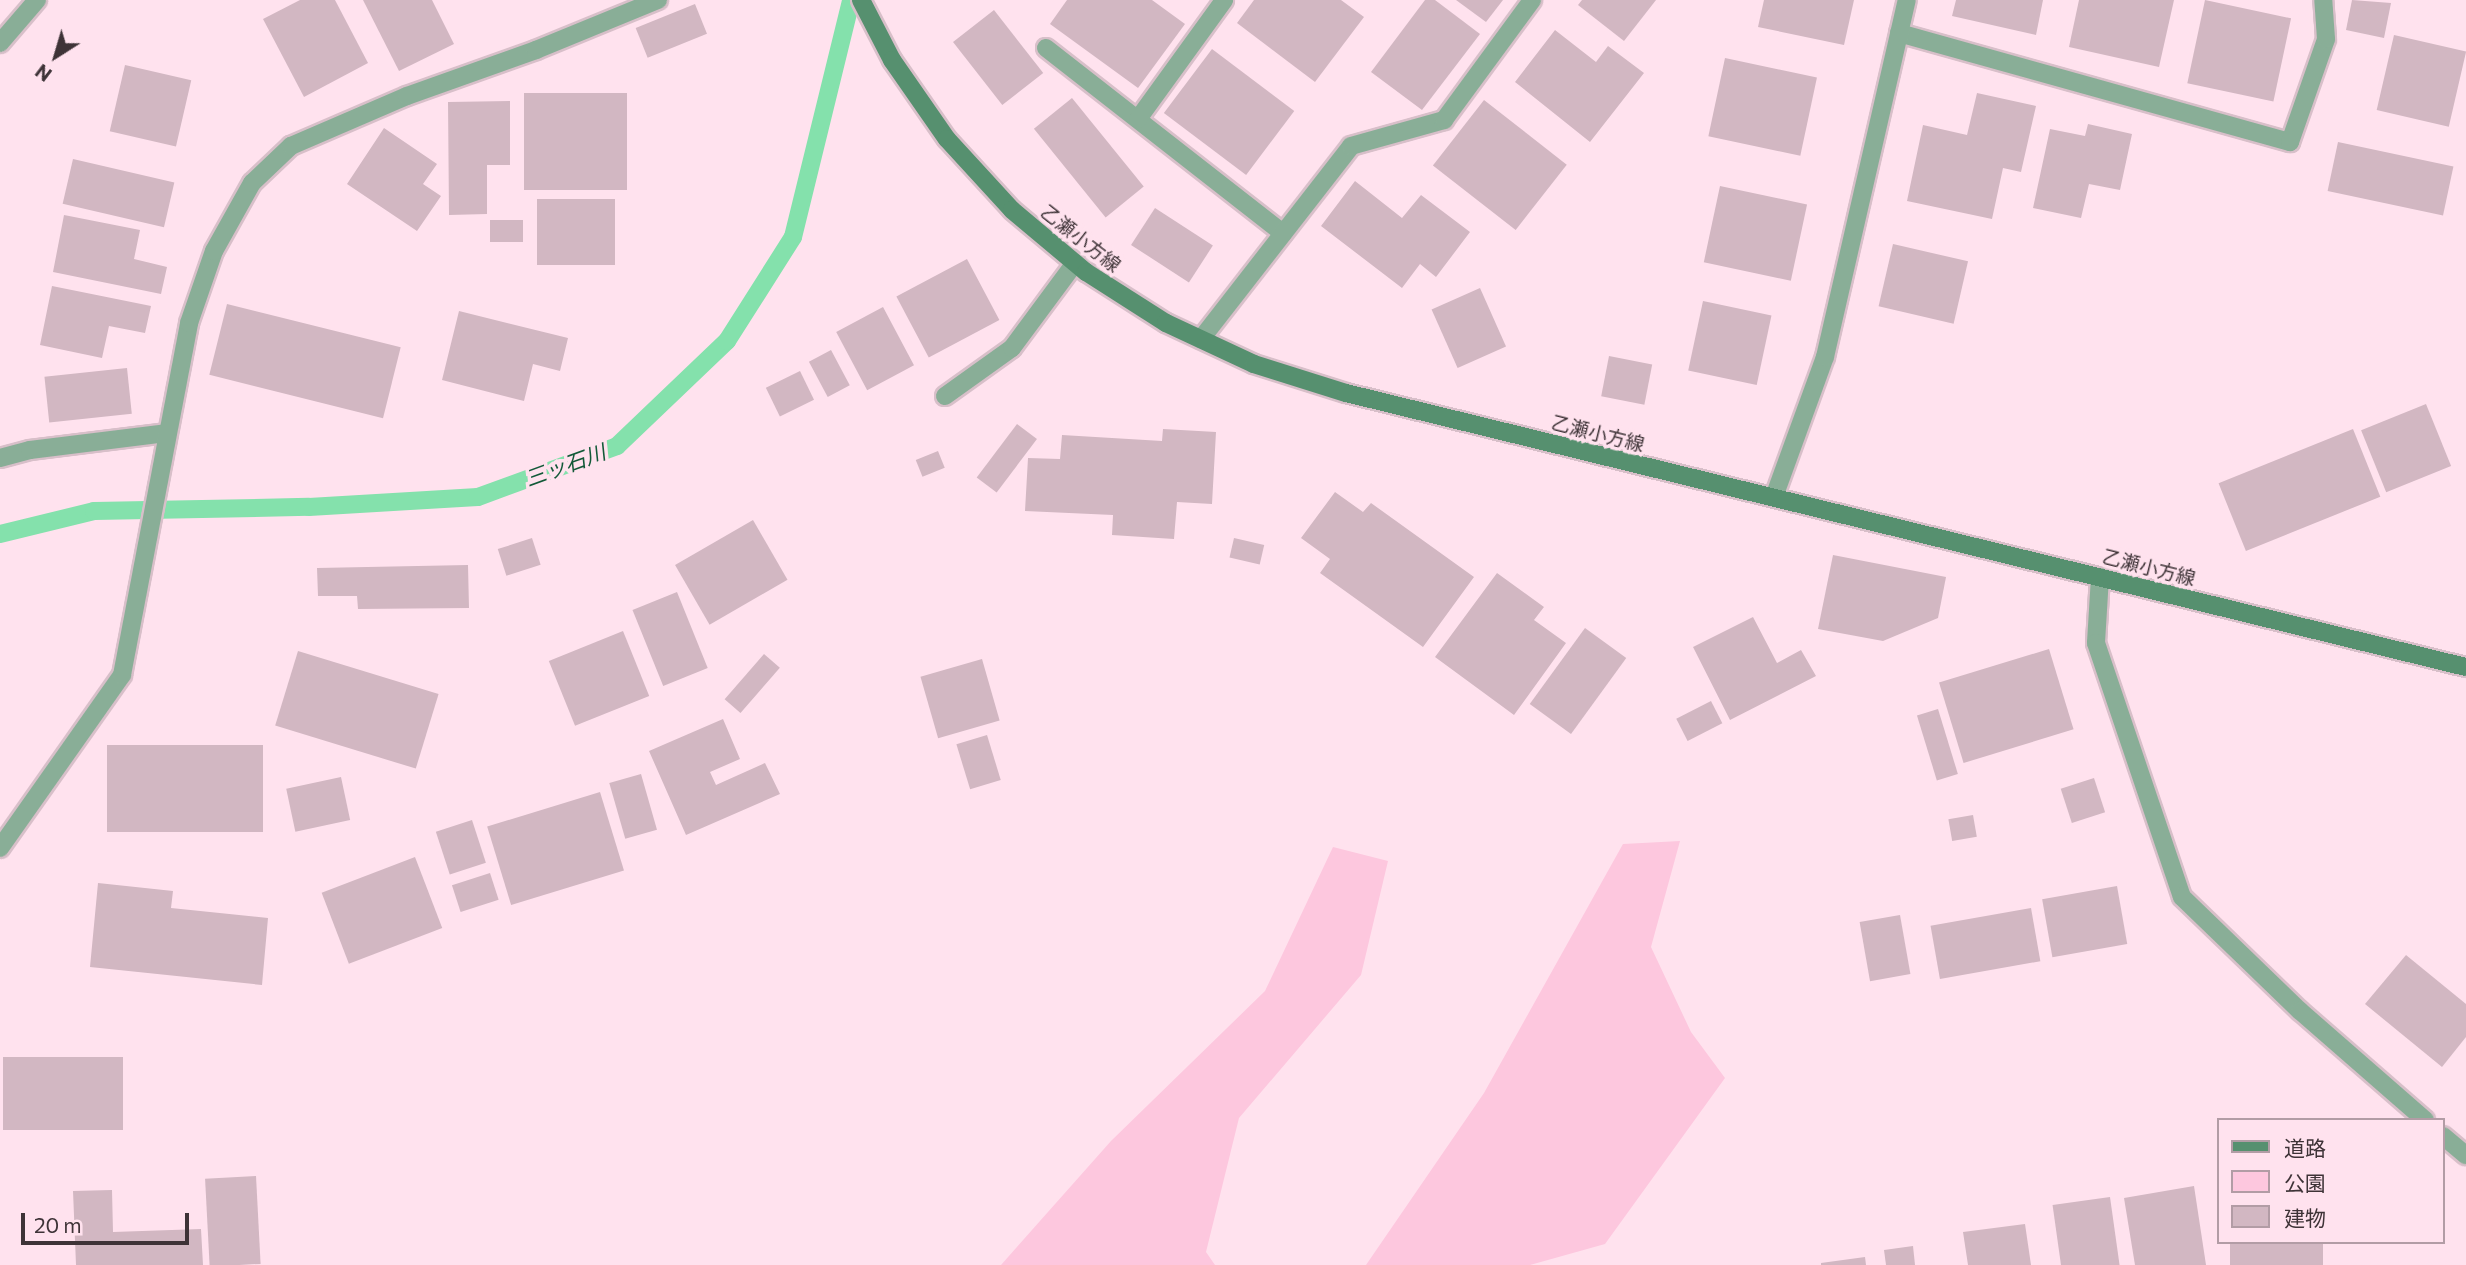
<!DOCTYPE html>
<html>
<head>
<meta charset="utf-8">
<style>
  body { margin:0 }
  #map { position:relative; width:2466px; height:1265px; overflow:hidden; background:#ffe2ee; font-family:Commissioner,"Noto Sans JP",sans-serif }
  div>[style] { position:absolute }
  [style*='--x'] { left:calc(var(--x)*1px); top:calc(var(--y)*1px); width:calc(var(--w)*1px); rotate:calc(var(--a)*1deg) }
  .green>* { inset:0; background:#fdc7de }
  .stream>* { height:18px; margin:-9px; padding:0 9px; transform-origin:9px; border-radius:9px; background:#84e1ac }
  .building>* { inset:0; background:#d2b7c2; transform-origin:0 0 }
  .roads { filter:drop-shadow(2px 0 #d8bfc9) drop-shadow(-2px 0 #d8bfc9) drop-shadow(0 2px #d8bfc9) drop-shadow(0 -2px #d8bfc9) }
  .minor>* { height:18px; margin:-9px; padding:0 9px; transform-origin:9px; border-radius:9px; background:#89ae97 }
  .secondary>* { height:18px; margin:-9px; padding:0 9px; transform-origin:9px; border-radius:9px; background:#56906f }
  span { translate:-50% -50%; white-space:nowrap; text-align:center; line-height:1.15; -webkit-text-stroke:7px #ffe2ee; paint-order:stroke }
  .street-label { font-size:19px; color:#3e3337 }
  .water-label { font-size:21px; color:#125938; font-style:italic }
  .legend { position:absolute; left:2217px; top:1118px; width:228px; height:126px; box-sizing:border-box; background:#ffe2ee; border:2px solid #b29ca5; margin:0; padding:9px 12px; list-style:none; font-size:21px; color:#3e3337 }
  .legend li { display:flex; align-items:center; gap:14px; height:35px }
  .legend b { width:35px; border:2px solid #b29ca5 }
  .north { position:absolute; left:21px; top:21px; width:70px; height:70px; -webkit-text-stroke:5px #ffe2ee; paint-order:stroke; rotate:217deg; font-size:19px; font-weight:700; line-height:28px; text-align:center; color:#3e3337 }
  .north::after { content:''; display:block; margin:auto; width:24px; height:32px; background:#3e3337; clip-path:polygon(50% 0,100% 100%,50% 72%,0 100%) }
  .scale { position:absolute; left:21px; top:1213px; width:168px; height:32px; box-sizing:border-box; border:4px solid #3e3337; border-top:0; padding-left:9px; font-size:21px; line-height:24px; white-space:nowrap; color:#3e3337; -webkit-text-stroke:5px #ffe2ee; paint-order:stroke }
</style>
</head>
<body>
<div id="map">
  <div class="green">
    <div style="clip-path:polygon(1680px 841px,1651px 947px,1691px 1032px,1725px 1078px,1605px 1244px,1530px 1265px,1366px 1265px,1484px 1093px,1623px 844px)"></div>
    <div style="clip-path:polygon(1333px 847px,1388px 861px,1361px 975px,1239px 1118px,1206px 1252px,1215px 1265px,1001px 1265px,1111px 1141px,1265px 991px)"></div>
  </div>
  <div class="stream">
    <div style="--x:0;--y:534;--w:97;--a:-13.7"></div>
    <div style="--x:94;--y:511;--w:215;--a:-1.1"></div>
    <div style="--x:309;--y:507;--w:169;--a:-3.4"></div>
    <div style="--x:478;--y:497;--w:148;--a:-20.1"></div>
    <div style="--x:617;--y:446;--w:152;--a:-43.7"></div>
    <div style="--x:727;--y:341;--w:123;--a:-57.6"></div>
    <div style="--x:793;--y:237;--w:244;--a:-76.2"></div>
  </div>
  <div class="building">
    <div style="clip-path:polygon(300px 0,335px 0,368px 63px,304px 97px,263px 19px)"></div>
    <div style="clip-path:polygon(363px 0,432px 0,454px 44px,399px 71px)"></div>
    <div style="clip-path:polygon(1067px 0,1152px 0,1185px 24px,1138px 88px,1050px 24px)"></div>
    <div style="clip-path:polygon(1254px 0,1341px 0,1364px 17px,1315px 82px,1237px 23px)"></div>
    <div style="clip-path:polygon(1425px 0,1435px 0,1480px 34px,1422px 110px,1371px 72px)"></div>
    <div style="clip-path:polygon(1456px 0,1503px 0,1486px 22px)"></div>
    <div style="clip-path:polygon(1582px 0,1656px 0,1624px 41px,1578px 5px)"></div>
    <div style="clip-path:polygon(1764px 0,1854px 0,1844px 45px,1758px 27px)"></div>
    <div style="clip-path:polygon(1956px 0,2043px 0,2036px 35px,1952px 16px)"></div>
    <div style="clip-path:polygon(2079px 0,2174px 0,2159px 67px,2069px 47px)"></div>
    <div style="left:2205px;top:0;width:88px;height:85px;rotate:12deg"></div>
    <div style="clip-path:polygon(2352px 0,2391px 3px,2384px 38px,2346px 30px)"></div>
    <div style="left:695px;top:4px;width:32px;height:64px;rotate:68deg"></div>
    <div style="left:994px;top:10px;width:80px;height:52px;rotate:52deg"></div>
    <div style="clip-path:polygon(1555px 30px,1596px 62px,1608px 46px,1644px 73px,1590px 142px,1515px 82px)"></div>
    <div style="left:2394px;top:35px;width:74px;height:77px;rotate:13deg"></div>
    <div style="left:1212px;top:49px;width:103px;height:80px;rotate:37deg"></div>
    <div style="left:1725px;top:58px;width:94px;height:80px;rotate:12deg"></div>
    <div style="left:125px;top:65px;width:68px;height:68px;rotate:13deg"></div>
    <div style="left:524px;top:93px;width:103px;height:97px"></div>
    <div style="clip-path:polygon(1977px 93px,2036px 106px,2021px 172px,2003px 168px,1992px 219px,1907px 201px,1923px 125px,1967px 135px)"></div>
    <div style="left:1072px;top:98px;width:114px;height:49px;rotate:51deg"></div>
    <div style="left:1484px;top:100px;width:105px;height:83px;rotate:38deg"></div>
    <div style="clip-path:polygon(510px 101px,510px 165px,487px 165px,487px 214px,449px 215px,448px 102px)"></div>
    <div style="clip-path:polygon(2088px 124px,2132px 134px,2120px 190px,2089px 184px,2081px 218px,2033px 208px,2050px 129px,2085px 136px)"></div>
    <div style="clip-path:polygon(384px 128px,437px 164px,423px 184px,441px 196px,417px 231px,347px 184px)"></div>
    <div style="left:2338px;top:142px;width:118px;height:50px;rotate:12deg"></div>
    <div style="left:73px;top:159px;width:104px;height:46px;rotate:13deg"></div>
    <div style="clip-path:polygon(1355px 181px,1402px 218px,1421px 195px,1470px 232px,1436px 277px,1420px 264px,1402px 288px,1321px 226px)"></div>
    <div style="left:1720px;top:186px;width:89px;height:78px;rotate:12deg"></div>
    <div style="left:615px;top:199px;width:66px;height:78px;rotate:90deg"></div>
    <div style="left:1155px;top:208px;width:69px;height:44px;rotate:33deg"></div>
    <div style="clip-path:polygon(64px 215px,140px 230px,134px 259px,167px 267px,161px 294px,53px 272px)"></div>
    <div style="left:490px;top:220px;width:33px;height:22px"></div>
    <div style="left:1893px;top:244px;width:77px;height:64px;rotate:13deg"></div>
    <div style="left:967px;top:259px;width:69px;height:80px;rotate:62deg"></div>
    <div style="clip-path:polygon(52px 286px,151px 306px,145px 333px,109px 326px,102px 358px,40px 345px)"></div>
    <div style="left:1480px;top:288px;width:64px;height:53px;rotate:66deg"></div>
    <div style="left:1703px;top:301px;width:70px;height:71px;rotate:12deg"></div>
    <div style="left:227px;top:304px;width:179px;height:73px;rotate:14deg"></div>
    <div style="left:883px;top:307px;width:66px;height:53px;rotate:62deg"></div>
    <div style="clip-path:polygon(459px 311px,568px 338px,560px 371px,533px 364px,524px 401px,442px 380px)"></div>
    <div style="left:831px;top:350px;width:40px;height:25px;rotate:62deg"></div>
    <div style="left:1609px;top:356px;width:44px;height:41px;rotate:11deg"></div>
    <div style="left:127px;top:368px;width:46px;height:83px;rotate:84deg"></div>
    <div style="left:800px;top:371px;width:32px;height:38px;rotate:64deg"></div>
    <div style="left:2426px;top:404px;width:67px;height:70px;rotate:68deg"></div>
    <div style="left:1017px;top:424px;width:25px;height:67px;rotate:37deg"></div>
    <div style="clip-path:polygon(1163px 429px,1216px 432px,1212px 504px,1177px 502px,1174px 539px,1112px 535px,1113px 515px,1025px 511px,1028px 458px,1060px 459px,1062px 435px,1162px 441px)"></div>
    <div style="left:2353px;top:429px;width:73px;height:145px;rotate:68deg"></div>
    <div style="left:938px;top:451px;width:18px;height:24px;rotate:68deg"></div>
    <div style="clip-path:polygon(1335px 492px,1363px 512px,1371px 503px,1474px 577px,1423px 647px,1320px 573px,1330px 559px,1301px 538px)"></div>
    <div style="left:753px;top:520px;width:69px;height:90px;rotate:60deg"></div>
    <div style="left:532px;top:538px;width:28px;height:36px;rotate:72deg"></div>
    <div style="left:1234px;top:538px;width:31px;height:20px;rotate:13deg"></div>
    <div style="clip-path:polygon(1833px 555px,1946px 577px,1938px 618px,1883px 641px,1818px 629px)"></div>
    <div style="clip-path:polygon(468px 565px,469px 608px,358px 609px,357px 596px,318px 596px,317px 568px)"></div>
    <div style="clip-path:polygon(1497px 573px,1544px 607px,1534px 620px,1566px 643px,1514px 715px,1435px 657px)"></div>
    <div style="left:677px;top:592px;width:82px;height:48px;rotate:68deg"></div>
    <div style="clip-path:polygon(1753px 617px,1777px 663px,1801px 650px,1816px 676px,1730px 720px,1693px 647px)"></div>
    <div style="left:1585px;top:628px;width:51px;height:94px;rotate:36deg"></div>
    <div style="left:623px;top:631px;width:70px;height:80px;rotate:68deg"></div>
    <div style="left:2049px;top:649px;width:84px;height:115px;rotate:73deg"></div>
    <div style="left:298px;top:651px;width:147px;height:78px;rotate:17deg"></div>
    <div style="left:764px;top:654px;width:21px;height:60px;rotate:41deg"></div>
    <div style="left:982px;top:659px;width:64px;height:64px;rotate:74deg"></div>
    <div style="left:1711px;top:701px;width:25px;height:39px;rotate:63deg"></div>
    <div style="left:1938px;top:709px;width:68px;height:22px;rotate:73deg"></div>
    <div style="clip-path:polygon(723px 719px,740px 759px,710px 772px,716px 785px,765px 763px,780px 794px,686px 835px,649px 751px)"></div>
    <div style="left:987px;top:735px;width:47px;height:32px;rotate:73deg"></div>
    <div style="left:107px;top:745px;width:156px;height:87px"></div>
    <div style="left:641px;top:774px;width:58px;height:33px;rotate:74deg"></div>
    <div style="left:341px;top:777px;width:44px;height:56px;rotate:78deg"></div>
    <div style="left:2094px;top:778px;width:36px;height:35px;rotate:72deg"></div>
    <div style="left:600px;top:792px;width:82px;height:118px;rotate:73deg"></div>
    <div style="left:1973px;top:815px;width:22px;height:25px;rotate:80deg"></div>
    <div style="left:472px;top:820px;width:45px;height:38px;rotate:72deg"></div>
    <div style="left:415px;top:857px;width:76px;height:100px;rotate:69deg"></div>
    <div style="left:490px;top:873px;width:28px;height:40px;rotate:72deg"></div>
    <div style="clip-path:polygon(98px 883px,173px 891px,171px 908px,268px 918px,262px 985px,90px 967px)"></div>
    <div style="left:2117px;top:886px;width:59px;height:76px;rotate:80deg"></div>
    <div style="left:2031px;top:908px;width:54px;height:102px;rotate:80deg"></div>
    <div style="left:1900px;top:915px;width:60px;height:41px;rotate:80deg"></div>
    <div style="clip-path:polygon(2406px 955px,2466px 1004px,2466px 1037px,2442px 1067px,2365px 1004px)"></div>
    <div style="left:3px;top:1057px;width:120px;height:73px"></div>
    <div style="left:256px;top:1176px;width:88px;height:51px;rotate:87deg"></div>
    <div style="clip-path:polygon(2194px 1186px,2206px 1265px,2135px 1265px,2124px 1198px)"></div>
    <div style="clip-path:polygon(112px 1190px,113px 1232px,201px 1229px,203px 1265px,76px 1265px,73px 1191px)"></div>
    <div style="left:2110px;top:1197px;width:69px;height:58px;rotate:82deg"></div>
    <div style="clip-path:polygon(2025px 1224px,2031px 1265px,1968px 1265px,1963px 1232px)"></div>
    <div style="left:2230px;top:1242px;width:93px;height:23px"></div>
    <div style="clip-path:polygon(1913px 1246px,1915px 1265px,1886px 1265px,1884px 1250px)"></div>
    <div style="clip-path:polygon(1865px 1257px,1866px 1265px,1821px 1265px,1821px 1263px)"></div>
  </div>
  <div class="roads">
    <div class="minor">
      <div style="--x:1899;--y:33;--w:406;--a:15.6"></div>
      <div style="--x:2290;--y:142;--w:109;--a:-70.7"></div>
      <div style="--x:2326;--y:39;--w:39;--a:-94"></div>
      <div style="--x:0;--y:43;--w:57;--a:-49.3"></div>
      <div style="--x:1046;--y:48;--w:301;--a:38"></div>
      <div style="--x:1138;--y:119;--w:147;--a:-54.1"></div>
      <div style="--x:1201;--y:339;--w:244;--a:-52.1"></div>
      <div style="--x:1351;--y:146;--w:97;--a:-15.6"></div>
      <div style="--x:1444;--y:120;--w:149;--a:-53.7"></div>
      <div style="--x:945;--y:396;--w:82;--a:-35.6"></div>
      <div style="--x:1012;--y:348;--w:106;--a:-53.5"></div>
      <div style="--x:0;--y:458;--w:31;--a:-15"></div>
      <div style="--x:30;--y:450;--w:137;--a:-7.1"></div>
      <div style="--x:1774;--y:497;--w:149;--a:-70"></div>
      <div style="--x:1825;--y:357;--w:366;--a:-77.1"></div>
      <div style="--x:2100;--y:577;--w:66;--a:93.5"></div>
      <div style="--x:2096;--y:643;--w:268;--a:71.3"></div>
      <div style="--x:2182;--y:897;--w:164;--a:44"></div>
      <div style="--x:2300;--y:1011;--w:166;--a:41.1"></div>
      <div style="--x:0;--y:848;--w:212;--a:-54.8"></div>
      <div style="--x:122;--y:675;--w:358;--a:-79.2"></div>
      <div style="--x:189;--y:323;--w:76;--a:-70.9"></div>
      <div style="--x:214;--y:251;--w:78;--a:-60.8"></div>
      <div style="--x:252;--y:183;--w:54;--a:-43.5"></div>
      <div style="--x:291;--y:146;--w:126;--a:-23.3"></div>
      <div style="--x:407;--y:96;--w:137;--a:-19.6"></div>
      <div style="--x:536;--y:50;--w:132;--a:-22.3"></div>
      <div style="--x:2443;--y:1136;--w:30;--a:40"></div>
    </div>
    <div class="secondary">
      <div style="--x:861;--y:0;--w:68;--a:62.7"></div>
      <div style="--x:892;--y:60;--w:96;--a:55.2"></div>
      <div style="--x:947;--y:139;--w:96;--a:47.5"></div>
      <div style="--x:1012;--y:210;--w:97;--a:40"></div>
      <div style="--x:1086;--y:272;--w:95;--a:32.5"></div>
      <div style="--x:1166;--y:323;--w:97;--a:25"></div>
      <div style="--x:1254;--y:364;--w:96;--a:17.5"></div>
      <div style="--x:1346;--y:393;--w:1153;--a:13.75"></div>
    </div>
  </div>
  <div class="street-label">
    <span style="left:1081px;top:238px;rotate:38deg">乙瀬小方線</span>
    <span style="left:1598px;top:433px;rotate:14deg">乙瀬小方線</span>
    <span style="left:2149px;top:567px;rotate:14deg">乙瀬小方線</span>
  </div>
  <div class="water-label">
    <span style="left:565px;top:465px;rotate:-20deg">三ッ石川</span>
  </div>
  <ul class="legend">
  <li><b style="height:9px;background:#56906f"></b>道路</li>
  <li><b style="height:19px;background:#fdc7de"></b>公園</li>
  <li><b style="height:19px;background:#d2b7c2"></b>建物</li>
  </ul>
  <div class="north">N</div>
  <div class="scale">20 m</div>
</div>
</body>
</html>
